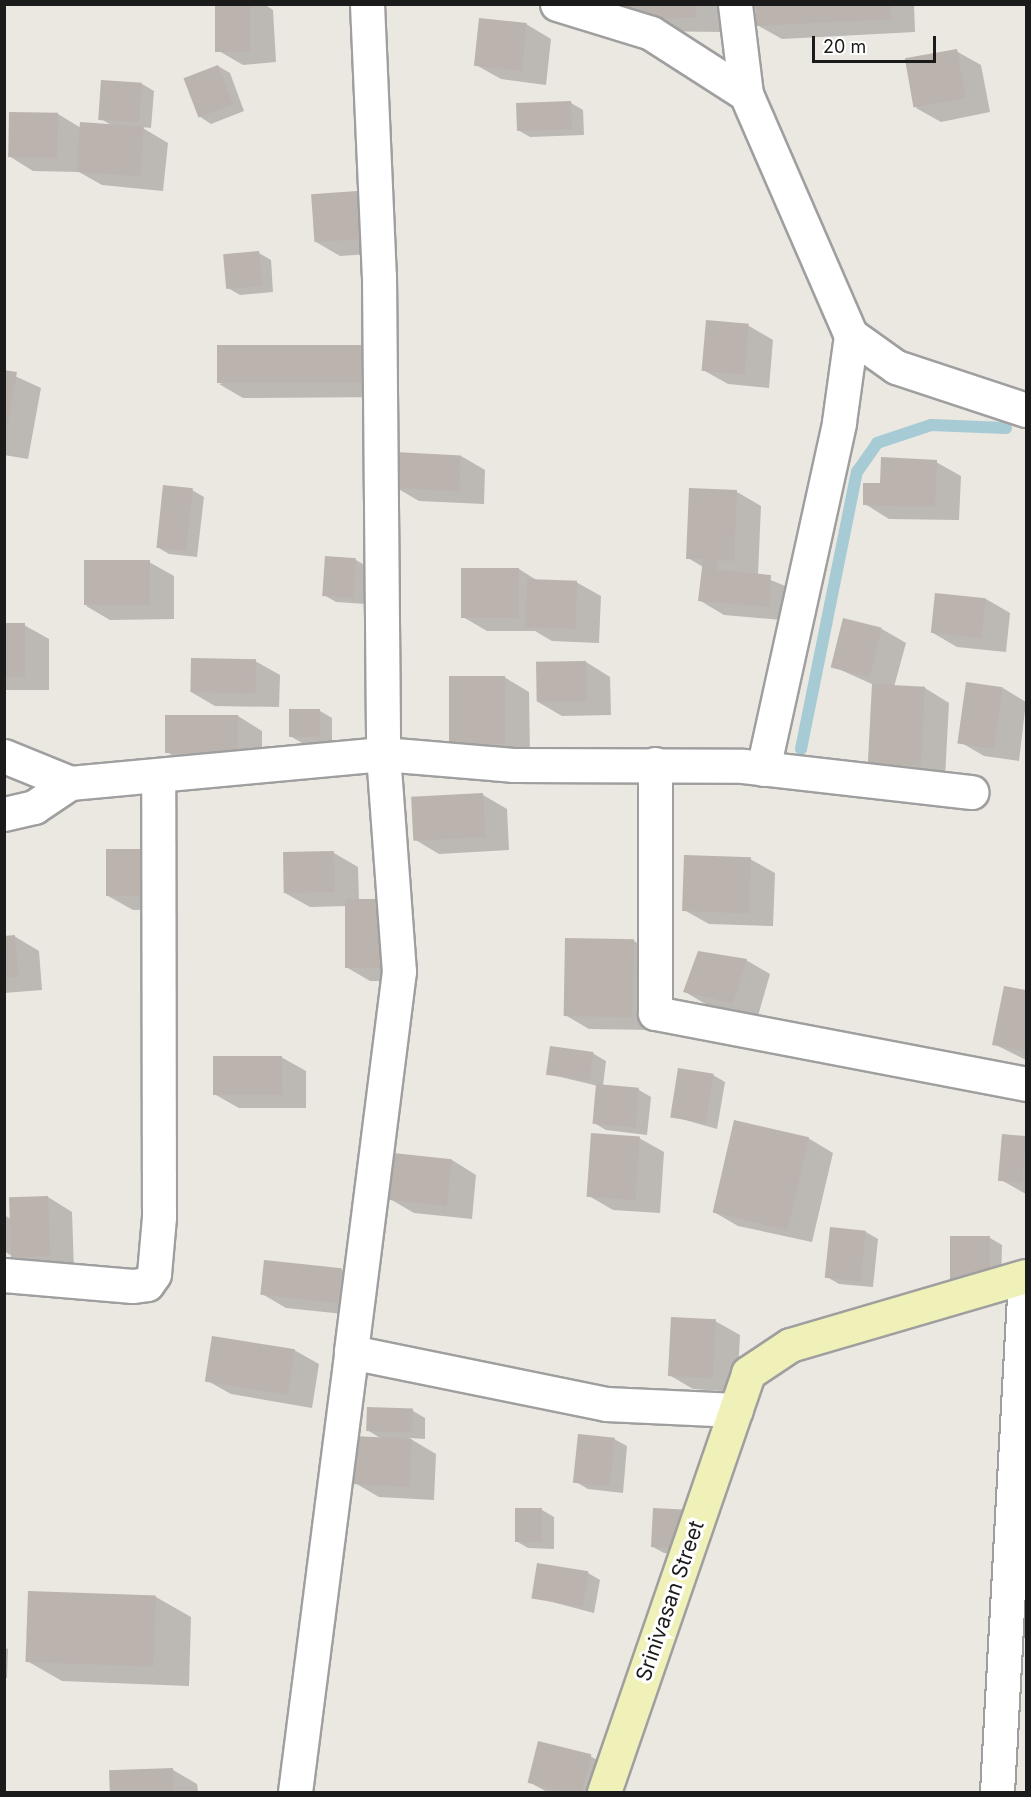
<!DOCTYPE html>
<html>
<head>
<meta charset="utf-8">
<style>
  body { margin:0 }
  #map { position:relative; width:1031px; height:1797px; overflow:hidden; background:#ebe7e1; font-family:Inter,sans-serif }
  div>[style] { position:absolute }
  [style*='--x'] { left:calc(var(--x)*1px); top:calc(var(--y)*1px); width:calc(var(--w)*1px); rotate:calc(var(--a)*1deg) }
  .shadow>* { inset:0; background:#0003 }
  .stream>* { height:12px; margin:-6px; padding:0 6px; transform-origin:6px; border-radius:6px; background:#a6cbd4 }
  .building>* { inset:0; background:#bbb3ae; transform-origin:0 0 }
  .roads { filter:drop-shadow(2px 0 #9f9f9f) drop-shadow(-2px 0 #9f9f9f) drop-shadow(0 2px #9f9f9f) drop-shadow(0 -2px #9f9f9f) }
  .street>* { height:33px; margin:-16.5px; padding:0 16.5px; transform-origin:16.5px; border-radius:16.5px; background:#fff }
  .secondary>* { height:33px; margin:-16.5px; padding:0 16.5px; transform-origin:16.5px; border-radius:16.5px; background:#eff1b9 }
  span { translate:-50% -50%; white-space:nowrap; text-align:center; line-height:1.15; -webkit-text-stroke:6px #fff; paint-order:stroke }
  .street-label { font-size:21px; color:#1b1b1b }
  .frame { position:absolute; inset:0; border:6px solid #1b1b1b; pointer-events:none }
  .scale { position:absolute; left:812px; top:36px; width:124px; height:27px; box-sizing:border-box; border:3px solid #1b1b1b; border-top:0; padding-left:8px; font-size:18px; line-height:21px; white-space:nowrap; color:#1b1b1b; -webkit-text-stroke:4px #fff; paint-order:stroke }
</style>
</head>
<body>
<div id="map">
  <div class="shadow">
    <div style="clip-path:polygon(216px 4px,264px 4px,273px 10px,276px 62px,243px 65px,219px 51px)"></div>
    <div style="clip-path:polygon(625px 4px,721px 4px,720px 32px,650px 31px)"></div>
    <div style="clip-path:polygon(757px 4px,914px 4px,915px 32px,782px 39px,757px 25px)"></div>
    <div style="clip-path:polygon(526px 24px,551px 39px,546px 85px,501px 79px,476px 65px)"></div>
    <div style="clip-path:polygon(956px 51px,981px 65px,990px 112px,941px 122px,916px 108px)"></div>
    <div style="clip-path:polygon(218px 66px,230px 73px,244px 111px,211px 124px,199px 116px)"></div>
    <div style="clip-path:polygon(142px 84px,154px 91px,151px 128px,141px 127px,168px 143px,163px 191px,102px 185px,79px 172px,33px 171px,9px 156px,58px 114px,81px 128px,113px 126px,101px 119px)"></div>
    <div style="clip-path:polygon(571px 103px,583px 110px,584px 135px,530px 137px,518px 130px)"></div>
    <div style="clip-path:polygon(357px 193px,381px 207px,384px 253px,340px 256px,316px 242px)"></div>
    <div style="clip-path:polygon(259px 253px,271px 260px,273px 292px,240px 295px,228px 288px)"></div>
    <div style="clip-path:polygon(749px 326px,773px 340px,769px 388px,728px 384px,703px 370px)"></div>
    <div style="clip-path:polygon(361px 346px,385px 361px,385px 397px,243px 398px,219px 384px)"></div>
    <div style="clip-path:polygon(4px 371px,41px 388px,28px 459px,4px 455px)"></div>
    <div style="clip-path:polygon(461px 456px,485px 470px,484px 504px,419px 501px,395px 487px)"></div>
    <div style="clip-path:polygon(936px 462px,961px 476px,959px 520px,889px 519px,865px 504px,882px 484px)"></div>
    <div style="clip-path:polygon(192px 490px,204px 497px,197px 557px,169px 554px,157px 547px)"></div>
    <div style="clip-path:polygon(737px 492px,761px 506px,758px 575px,795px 590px,793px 621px,724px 615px,699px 600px,703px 567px,688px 558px)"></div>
    <div style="clip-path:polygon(326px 558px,356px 560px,368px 567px,366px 604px,336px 602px,324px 595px)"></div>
    <div style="clip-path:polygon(149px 562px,174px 576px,174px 619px,110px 620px,86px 606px)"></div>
    <div style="clip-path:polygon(519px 569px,538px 581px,576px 582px,601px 596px,599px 643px,552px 641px,535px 631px,487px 631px,463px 617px)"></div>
    <div style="clip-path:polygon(986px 599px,1010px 613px,1006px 652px,957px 647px,933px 633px)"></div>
    <div style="clip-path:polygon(4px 625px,24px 625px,49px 639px,49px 690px,4px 690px)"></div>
    <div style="clip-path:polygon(882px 629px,906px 643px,894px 687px,925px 688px,949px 703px,945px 778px,894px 776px,870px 762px,874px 685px,832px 666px)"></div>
    <div style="clip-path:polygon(255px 661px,280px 675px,279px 707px,215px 706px,191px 692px)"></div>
    <div style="clip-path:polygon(586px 662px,610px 677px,611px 715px,562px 716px,538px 702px)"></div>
    <div style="clip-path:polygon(504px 677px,529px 692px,530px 757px,451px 744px)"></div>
    <div style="clip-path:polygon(1003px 688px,1026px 702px,1019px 761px,984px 756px,960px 742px)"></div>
    <div style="clip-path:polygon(320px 711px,332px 718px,332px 744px,302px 743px,290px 736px)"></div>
    <div style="clip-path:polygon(238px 716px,262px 731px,262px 767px,191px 767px,167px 752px)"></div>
    <div style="clip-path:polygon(483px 795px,507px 809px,509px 850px,439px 854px,414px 839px)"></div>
    <div style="clip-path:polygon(147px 851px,172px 909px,133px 910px,108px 896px)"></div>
    <div style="clip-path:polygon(334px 853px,358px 867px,359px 901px,389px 901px,413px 915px,413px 981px,370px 981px,346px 967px,346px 906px,310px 907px,285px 893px)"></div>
    <div style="clip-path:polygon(750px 859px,775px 873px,773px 926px,709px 924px,684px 910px)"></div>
    <div style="clip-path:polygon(14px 936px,39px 951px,42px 990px,4px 993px,4px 937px)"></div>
    <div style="clip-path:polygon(566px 939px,634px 941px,658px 955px,657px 1030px,589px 1029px,565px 1015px)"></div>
    <div style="clip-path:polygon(746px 960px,770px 974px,758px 1016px,709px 1006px,685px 992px)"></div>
    <div style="clip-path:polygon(1005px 987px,1026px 992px,1026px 1060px,994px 1044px)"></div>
    <div style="clip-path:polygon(594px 1054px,606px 1061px,603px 1086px,639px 1090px,651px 1097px,647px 1135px,606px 1130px,594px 1123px,598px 1086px,548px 1074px)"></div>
    <div style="clip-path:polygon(281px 1057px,306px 1071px,306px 1108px,239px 1108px,214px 1094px)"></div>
    <div style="clip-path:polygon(713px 1075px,725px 1082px,717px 1129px,671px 1116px)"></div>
    <div style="clip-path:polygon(1004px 1136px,1026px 1137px,1026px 1194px,1001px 1180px)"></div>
    <div style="clip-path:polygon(639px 1138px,664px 1152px,660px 1213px,613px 1210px,589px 1196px)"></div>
    <div style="clip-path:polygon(808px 1138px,833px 1153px,812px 1242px,738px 1226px,714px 1212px)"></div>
    <div style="clip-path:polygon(395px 1154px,452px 1160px,476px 1175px,472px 1219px,414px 1213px,390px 1199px)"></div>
    <div style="clip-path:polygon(48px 1197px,72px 1212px,74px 1270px,37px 1271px,4px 1251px,4px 1215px,11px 1219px)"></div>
    <div style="clip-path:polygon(866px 1232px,878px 1239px,873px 1287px,839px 1284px,827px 1277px)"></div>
    <div style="clip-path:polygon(990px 1238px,1002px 1245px,1001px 1286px,963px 1285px,951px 1278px)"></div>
    <div style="clip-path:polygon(341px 1269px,366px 1284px,363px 1316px,286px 1308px,262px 1294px)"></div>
    <div style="clip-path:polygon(715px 1321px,740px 1335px,737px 1392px,693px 1389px,669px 1375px)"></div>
    <div style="clip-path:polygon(294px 1350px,319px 1364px,312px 1408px,231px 1394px,206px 1380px)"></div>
    <div style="clip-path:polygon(369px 1409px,413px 1411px,425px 1418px,425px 1439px,409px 1438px,436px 1454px,434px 1500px,379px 1497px,355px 1483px,382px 1439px,367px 1430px)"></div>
    <div style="clip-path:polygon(614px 1439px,627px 1446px,623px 1493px,588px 1489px,576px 1482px)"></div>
    <div style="clip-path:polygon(542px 1510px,554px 1517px,554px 1549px,528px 1548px,516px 1541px)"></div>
    <div style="clip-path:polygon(686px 1512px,696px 1556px,664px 1553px,651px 1546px)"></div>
    <div style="clip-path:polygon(588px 1573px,600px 1580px,594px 1613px,533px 1597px)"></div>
    <div style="clip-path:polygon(156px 1597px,191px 1617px,189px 1686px,62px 1681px,27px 1661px)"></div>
    <div style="clip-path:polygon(4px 1648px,8px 1649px,7px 1678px,4px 1678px)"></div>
    <div style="clip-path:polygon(590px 1756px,615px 1770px,609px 1792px,547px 1792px,529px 1782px)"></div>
    <div style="clip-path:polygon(173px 1770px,197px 1784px,198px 1792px,111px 1792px,110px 1772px)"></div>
  </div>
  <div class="stream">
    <div style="--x:801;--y:749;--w:283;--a:-78.6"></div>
    <div style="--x:857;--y:472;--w:35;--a:-55"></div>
    <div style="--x:877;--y:443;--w:57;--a:-18.4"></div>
    <div style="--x:931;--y:425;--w:75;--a:2.3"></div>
  </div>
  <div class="building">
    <div style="left:215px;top:4px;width:35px;height:48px"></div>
    <div style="left:624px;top:4px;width:72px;height:14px"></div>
    <div style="clip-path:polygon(755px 4px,890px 4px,891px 19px,756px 26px)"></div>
    <div style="left:479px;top:18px;width:48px;height:48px;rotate:6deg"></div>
    <div style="left:957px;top:49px;width:50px;height:53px;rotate:80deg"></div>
    <div style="left:218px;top:65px;width:42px;height:37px;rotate:69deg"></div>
    <div style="left:101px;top:80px;width:41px;height:40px;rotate:4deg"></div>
    <div style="left:571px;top:101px;width:28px;height:55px;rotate:88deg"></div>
    <div style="left:9px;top:112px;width:49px;height:45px;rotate:1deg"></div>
    <div style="left:80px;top:122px;width:64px;height:50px;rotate:4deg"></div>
    <div style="left:357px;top:191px;width:48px;height:46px;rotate:86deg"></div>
    <div style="left:259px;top:251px;width:35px;height:36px;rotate:85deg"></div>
    <div style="left:706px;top:320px;width:43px;height:51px;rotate:5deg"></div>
    <div style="left:361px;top:345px;width:38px;height:144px;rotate:90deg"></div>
    <div style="clip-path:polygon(4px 370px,17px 372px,6px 434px,4px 434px)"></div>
    <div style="left:395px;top:452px;width:66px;height:36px;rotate:3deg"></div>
    <div style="clip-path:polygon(881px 457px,937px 460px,935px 507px,863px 505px,863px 483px,880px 483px)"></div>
    <div style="left:163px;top:485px;width:30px;height:63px;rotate:6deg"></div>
    <div style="clip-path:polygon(689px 488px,737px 490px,734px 561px,717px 560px,717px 570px,771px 575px,769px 607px,698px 601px,703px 559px,686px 559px)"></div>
    <div style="left:325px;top:556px;width:31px;height:40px;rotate:4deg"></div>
    <div style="left:150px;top:560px;width:45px;height:66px;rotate:90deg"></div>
    <div style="left:461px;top:568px;width:58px;height:50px"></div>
    <div style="left:527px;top:579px;width:50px;height:48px;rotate:2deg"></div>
    <div style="left:935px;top:593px;width:51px;height:40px;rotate:6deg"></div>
    <div style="left:843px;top:618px;width:40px;height:51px;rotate:14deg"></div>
    <div style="left:4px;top:623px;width:21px;height:54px"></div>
    <div style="left:191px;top:658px;width:65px;height:34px;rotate:1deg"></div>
    <div style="left:586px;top:661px;width:40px;height:50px;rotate:89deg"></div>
    <div style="left:505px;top:676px;width:68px;height:56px;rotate:90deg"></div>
    <div style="left:966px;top:682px;width:37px;height:62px;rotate:8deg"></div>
    <div style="left:872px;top:684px;width:53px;height:79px;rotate:3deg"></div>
    <div style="left:289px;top:709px;width:31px;height:28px"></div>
    <div style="left:165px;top:715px;width:73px;height:38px"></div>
    <div style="left:483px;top:793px;width:44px;height:72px;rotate:87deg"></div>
    <div style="left:148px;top:849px;width:47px;height:42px;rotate:90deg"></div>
    <div style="left:334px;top:851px;width:41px;height:51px;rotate:89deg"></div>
    <div style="left:684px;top:855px;width:67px;height:56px;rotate:2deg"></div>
    <div style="left:345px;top:899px;width:44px;height:69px"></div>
    <div style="clip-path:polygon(15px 935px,18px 977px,4px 978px,4px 936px)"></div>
    <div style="left:565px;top:938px;width:69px;height:78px;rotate:1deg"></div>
    <div style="clip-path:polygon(698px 951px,747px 959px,733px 1003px,683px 992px)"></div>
    <div style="clip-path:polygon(1004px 986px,1026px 990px,1026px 1051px,992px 1045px)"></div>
    <div style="left:550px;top:1046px;width:44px;height:29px;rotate:8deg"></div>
    <div style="left:213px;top:1056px;width:69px;height:39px"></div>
    <div style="left:678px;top:1068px;width:36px;height:50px;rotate:9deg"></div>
    <div style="left:596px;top:1084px;width:43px;height:40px;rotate:5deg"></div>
    <div style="left:734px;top:1120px;width:77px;height:95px;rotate:13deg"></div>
    <div style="left:591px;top:1133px;width:49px;height:64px;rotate:4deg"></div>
    <div style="left:1002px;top:1134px;width:24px;height:47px;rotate:5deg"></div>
    <div style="left:393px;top:1153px;width:59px;height:47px;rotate:6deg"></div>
    <div style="left:48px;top:1196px;width:60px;height:39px;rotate:88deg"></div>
    <div style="left:830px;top:1227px;width:36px;height:51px;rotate:6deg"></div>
    <div style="left:950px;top:1236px;width:40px;height:43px"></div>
    <div style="left:264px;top:1260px;width:78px;height:35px;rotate:6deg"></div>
    <div style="left:671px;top:1317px;width:45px;height:59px;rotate:3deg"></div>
    <div style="left:212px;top:1336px;width:84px;height:46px;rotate:9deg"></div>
    <div style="left:367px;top:1407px;width:46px;height:24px;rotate:2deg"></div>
    <div style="left:578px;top:1434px;width:37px;height:49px;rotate:6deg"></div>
    <div style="left:355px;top:1436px;width:57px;height:48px;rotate:3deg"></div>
    <div style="left:515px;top:1508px;width:27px;height:34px"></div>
    <div style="left:653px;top:1508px;width:34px;height:39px;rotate:3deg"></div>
    <div style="left:537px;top:1563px;width:52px;height:36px;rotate:9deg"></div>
    <div style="left:28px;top:1591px;width:128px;height:71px;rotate:2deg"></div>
    <div style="left:538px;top:1741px;width:55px;height:43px;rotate:14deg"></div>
    <div style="left:173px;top:1768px;width:24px;height:64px;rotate:88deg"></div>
  </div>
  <div class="roads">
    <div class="street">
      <div style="--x:367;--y:4;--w:272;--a:87.5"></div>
      <div style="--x:379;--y:276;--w:478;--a:89.5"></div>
      <div style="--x:383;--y:754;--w:218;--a:85.8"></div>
      <div style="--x:399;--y:971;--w:384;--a:97.2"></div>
      <div style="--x:351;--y:1352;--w:260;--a:11.5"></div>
      <div style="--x:606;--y:1404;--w:130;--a:2.6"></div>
      <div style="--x:557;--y:4;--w:98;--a:17.1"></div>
      <div style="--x:651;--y:33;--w:113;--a:32.7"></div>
      <div style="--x:746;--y:94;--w:91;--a:-97"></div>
      <div style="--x:746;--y:94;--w:263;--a:66.5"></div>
      <div style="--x:851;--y:335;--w:55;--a:35.4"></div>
      <div style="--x:896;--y:367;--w:137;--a:18.3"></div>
      <div style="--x:4;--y:756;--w:71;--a:22.2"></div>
      <div style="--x:70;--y:783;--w:314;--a:-5.3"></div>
      <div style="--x:383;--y:754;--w:130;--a:4.8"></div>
      <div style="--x:513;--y:765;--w:230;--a:0.2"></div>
      <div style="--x:743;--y:766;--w:230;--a:6.5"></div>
      <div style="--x:655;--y:764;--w:249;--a:90"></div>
      <div style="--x:655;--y:1013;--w:378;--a:10.8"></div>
      <div style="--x:763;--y:769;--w:355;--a:-77.6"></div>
      <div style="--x:839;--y:422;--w:88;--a:-82.1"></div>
      <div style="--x:4;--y:814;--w:31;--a:-13"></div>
      <div style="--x:34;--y:807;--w:43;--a:-33.7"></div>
      <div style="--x:4;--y:1275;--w:129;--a:4.9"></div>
      <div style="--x:133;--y:1286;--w:14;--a:-8"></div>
      <div style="--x:147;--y:1284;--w:12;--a:-55"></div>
      <div style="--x:154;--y:1274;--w:57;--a:-85"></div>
      <div style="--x:159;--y:1217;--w:440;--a:-90.1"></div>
      <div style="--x:295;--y:1792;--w:444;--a:-82.7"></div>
      <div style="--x:997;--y:1792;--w:515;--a:-86.88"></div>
    </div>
    <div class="secondary">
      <div style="--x:604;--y:1792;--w:443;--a:-71"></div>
      <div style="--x:748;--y:1373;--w:50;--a:-33.7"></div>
      <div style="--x:790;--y:1345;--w:246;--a:-16.3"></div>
    </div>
  </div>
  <div class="street-label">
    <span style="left:670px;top:1601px;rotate:-71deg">Srinivasan Street</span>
  </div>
  <div class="frame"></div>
  <div class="scale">20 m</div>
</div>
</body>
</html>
